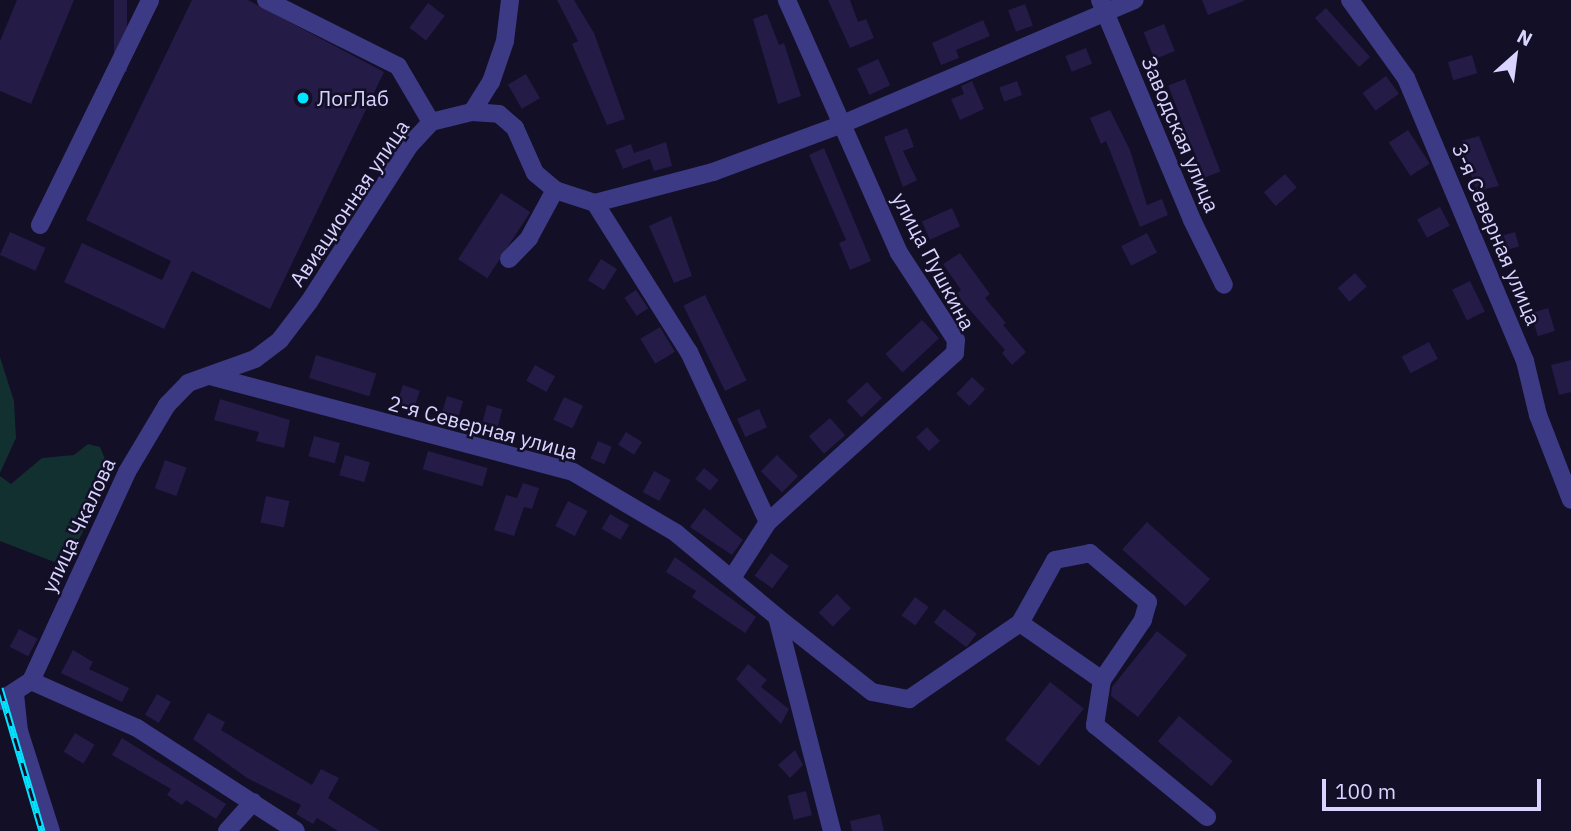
<!DOCTYPE html>
<html>
<head>
<meta charset="utf-8">
<style>
  body { margin:0 }
  #map { position:relative; width:1571px; height:831px; overflow:hidden; background:#130f26; font-family:"IBM Plex Sans",sans-serif }
  div>[style] { position:absolute }
  [style*='--x'] { left:calc(var(--x)*1px); top:calc(var(--y)*1px); width:calc(var(--w)*1px); rotate:calc(var(--a)*1deg) }
  .green>* { inset:0; background:#12302f }
  .building>* { inset:0; background:#241b47; transform-origin:0 0 }
  .minor>* { height:18px; margin:-9px; padding:0 9px; transform-origin:9px; border-radius:9px; background:#3d3a85 }
  .rail>* { height:7px; margin-top:-3.5px; transform-origin:0; background:repeating-linear-gradient(90deg,#130f26 0 13px,#00e5ff 0 26px); box-sizing:border-box; border-block:2px solid #00e5ff }
  .dots>* { width:19px; height:19px; translate:-50% -50%; box-sizing:border-box; border:4px solid #130f26; border-radius:50% }
  span { translate:-50% -50%; white-space:nowrap; text-align:center; line-height:1.15; -webkit-text-stroke:5px #130f26; paint-order:stroke }
  .poi-label { font-size:21px; color:#d9d4ff }
  .left { translate:0 -50%; text-align:left }
  .street-label { font-size:21px; color:#d9d4ff }
  .north { position:absolute; left:1480px; top:21px; width:70px; height:70px; -webkit-text-stroke:5px #130f26; paint-order:stroke; rotate:28deg; font-size:19px; font-weight:700; line-height:28px; text-align:center; color:#d9d4ff }
  .north::after { content:''; display:block; margin:auto; width:24px; height:32px; background:#d9d4ff; clip-path:polygon(50% 0,100% 100%,50% 72%,0 100%) }
  .scale { position:absolute; left:1322px; top:779px; width:219px; height:32px; box-sizing:border-box; border:4px solid #d9d4ff; border-top:0; padding-left:9px; font-size:21px; line-height:24px; white-space:nowrap; color:#d9d4ff; -webkit-text-stroke:5px #130f26; paint-order:stroke }
</style>
</head>
<body>
<div id="map">
  <div class="green">
    <div style="clip-path:polygon(0 357px,14px 401px,16px 438px,0 473px)"></div>
    <div style="clip-path:polygon(88px 444px,100px 447px,105px 459px,102px 492px,70px 558px,62px 565px,0 541px,0 476px,11px 484px,42px 458px,74px 455px)"></div>
  </div>
  <div class="building">
    <div style="clip-path:polygon(17px 0,74px 0,31px 104px,0 91px,0 41px)"></div>
    <div style="left:114px;top:0;width:13px;height:72px"></div>
    <div style="clip-path:polygon(192px 0,248px 0,384px 72px,270px 309px,192px 271px,164px 329px,64px 282px,82px 243px,162px 280px,171px 261px,86px 220px)"></div>
    <div style="clip-path:polygon(557px 0,574px 0,594px 33px,625px 119px,607px 125px,572px 44px,578px 41px)"></div>
    <div style="clip-path:polygon(828px 0,850px 0,858px 22px,866px 19px,874px 38px,850px 48px)"></div>
    <div style="clip-path:polygon(1202px 0,1244px 0,1244px 1px,1208px 15px)"></div>
    <div style="left:428px;top:3px;width:21px;height:31px;rotate:37deg"></div>
    <div style="left:1025px;top:4px;width:23px;height:18px;rotate:70deg"></div>
    <div style="left:1326px;top:8px;width:66px;height:15px;rotate:48deg"></div>
    <div style="clip-path:polygon(767px 14px,779px 45px,784px 43px,801px 96px,778px 104px,753px 19px)"></div>
    <div style="clip-path:polygon(983px 20px,990px 36px,956px 50px,959px 58px,941px 65px,932px 43px)"></div>
    <div style="left:1164px;top:24px;width:29px;height:22px;rotate:68deg"></div>
    <div style="left:1086px;top:48px;width:17px;height:22px;rotate:69deg"></div>
    <div style="left:1472px;top:55px;width:19px;height:25px;rotate:74deg"></div>
    <div style="left:878px;top:59px;width:29px;height:23px;rotate:65deg"></div>
    <div style="left:526px;top:74px;width:28px;height:21px;rotate:60deg"></div>
    <div style="left:1386px;top:76px;width:22px;height:29px;rotate:54deg"></div>
    <div style="left:1185px;top:79px;width:99px;height:18px;rotate:69deg"></div>
    <div style="clip-path:polygon(972px 81px,984px 109px,960px 120px,951px 99px,964px 94px,961px 86px)"></div>
    <div style="left:1017px;top:81px;width:15px;height:19px;rotate:70deg"></div>
    <div style="clip-path:polygon(1110px 110px,1130px 150px,1147px 205px,1162px 199px,1168px 215px,1140px 227px,1106px 141px,1101px 144px,1090px 118px)"></div>
    <div style="clip-path:polygon(907px 128px,914px 147px,903px 151px,917px 180px,903px 187px,884px 137px)"></div>
    <div style="left:1408px;top:130px;width:40px;height:23px;rotate:57deg"></div>
    <div style="clip-path:polygon(1479px 136px,1499px 186px,1476px 191px,1461px 141px)"></div>
    <div style="clip-path:polygon(666px 142px,672px 166px,654px 171px,650px 159px,623px 169px,615px 150px,631px 144px,634px 153px)"></div>
    <div style="clip-path:polygon(824px 148px,871px 261px,850px 270px,839px 243px,846px 240px,809px 155px)"></div>
    <div style="left:1285px;top:174px;width:18px;height:28px;rotate:49deg"></div>
    <div style="left:501px;top:193px;width:35px;height:79px;rotate:33deg"></div>
    <div style="left:1440px;top:207px;width:21px;height:26px;rotate:62deg"></div>
    <div style="left:952px;top:208px;width:20px;height:33px;rotate:66deg"></div>
    <div style="clip-path:polygon(671px 216px,692px 276px,674px 283px,649px 226px)"></div>
    <div style="left:10px;top:232px;width:39px;height:25px;rotate:24deg"></div>
    <div style="left:1515px;top:232px;width:15px;height:20px;rotate:74deg"></div>
    <div style="left:1147px;top:233px;width:22px;height:29px;rotate:63deg"></div>
    <div style="clip-path:polygon(960px 253px,990px 294px,985px 298px,1006px 323px,1003px 325px,1026px 352px,1012px 365px,1002px 353px,1005px 350px,956px 294px,961px 290px,943px 264px)"></div>
    <div style="left:601px;top:259px;width:19px;height:25px;rotate:32deg"></div>
    <div style="left:1355px;top:273px;width:18px;height:23px;rotate:49deg"></div>
    <div style="left:1470px;top:281px;width:34px;height:20px;rotate:64deg"></div>
    <div style="left:636px;top:290px;width:22px;height:14px;rotate:56deg"></div>
    <div style="left:705px;top:295px;width:95px;height:24px;rotate:64deg"></div>
    <div style="left:1548px;top:308px;width:24px;height:18px;rotate:73deg"></div>
    <div style="left:922px;top:320px;width:25px;height:50px;rotate:47deg"></div>
    <div style="left:660px;top:327px;width:29px;height:23px;rotate:59deg"></div>
    <div style="left:1429px;top:342px;width:19px;height:31px;rotate:62deg"></div>
    <div style="left:316px;top:355px;width:63px;height:24px;rotate:17deg"></div>
    <div style="clip-path:polygon(1571px 360px,1571px 392px,1559px 395px,1551px 365px)"></div>
    <div style="left:535px;top:365px;width:23px;height:18px;rotate:29deg"></div>
    <div style="left:972px;top:377px;width:18px;height:23px;rotate:43deg"></div>
    <div style="left:867px;top:382px;width:22px;height:28px;rotate:47deg"></div>
    <div style="left:403px;top:385px;width:18px;height:20px;rotate:19deg"></div>
    <div style="left:447px;top:396px;width:17px;height:25px;rotate:17deg"></div>
    <div style="left:564px;top:397px;width:21px;height:25px;rotate:25deg"></div>
    <div style="clip-path:polygon(220px 399px,290px 420px,284px 448px,256px 441px,259px 432px,214px 420px)"></div>
    <div style="left:487px;top:405px;width:16px;height:20px;rotate:15deg"></div>
    <div style="left:759px;top:409px;width:20px;height:24px;rotate:66deg"></div>
    <div style="left:830px;top:418px;width:23px;height:28px;rotate:49deg"></div>
    <div style="left:927px;top:427px;width:19px;height:15px;rotate:47deg"></div>
    <div style="left:626px;top:432px;width:19px;height:15px;rotate:32deg"></div>
    <div style="left:314px;top:436px;width:27px;height:21px;rotate:15deg"></div>
    <div style="left:598px;top:441px;width:15px;height:19px;rotate:23deg"></div>
    <div style="left:428px;top:451px;width:62px;height:19px;rotate:16deg"></div>
    <div style="left:345px;top:455px;width:26px;height:21px;rotate:16deg"></div>
    <div style="left:777px;top:455px;width:30px;height:23px;rotate:45deg"></div>
    <div style="left:165px;top:460px;width:23px;height:30px;rotate:20deg"></div>
    <div style="left:704px;top:468px;width:19px;height:14px;rotate:39deg"></div>
    <div style="left:654px;top:471px;width:19px;height:24px;rotate:28deg"></div>
    <div style="clip-path:polygon(523px 483px,539px 488px,532px 509px,524px 507px,514px 536px,494px 530px,506px 495px,517px 498px)"></div>
    <div style="left:266px;top:496px;width:24px;height:27px;rotate:12deg"></div>
    <div style="left:568px;top:501px;width:22px;height:28px;rotate:27deg"></div>
    <div style="clip-path:polygon(704px 508px,743px 540px,732px 555px,690px 527px)"></div>
    <div style="left:610px;top:514px;width:22px;height:17px;rotate:30deg"></div>
    <div style="left:1147px;top:522px;width:85px;height:37px;rotate:42deg"></div>
    <div style="left:771px;top:553px;width:22px;height:28px;rotate:36deg"></div>
    <div style="clip-path:polygon(675px 557px,756px 617px,745px 633px,692px 597px,696px 591px,666px 572px)"></div>
    <div style="left:837px;top:594px;width:20px;height:26px;rotate:45deg"></div>
    <div style="left:915px;top:597px;width:17px;height:23px;rotate:36deg"></div>
    <div style="left:944px;top:609px;width:41px;height:17px;rotate:37deg"></div>
    <div style="left:19px;top:629px;width:21px;height:20px;rotate:28deg"></div>
    <div style="clip-path:polygon(1157px 631px,1187px 655px,1138px 717px,1111px 696px,1112px 687px)"></div>
    <div style="clip-path:polygon(73px 650px,93px 662px,89px 669px,129px 688px,122px 702px,61px 673px)"></div>
    <div style="clip-path:polygon(748px 664px,767px 680px,761px 687px,789px 709px,781px 724px,736px 679px)"></div>
    <div style="left:1050px;top:682px;width:43px;height:73px;rotate:38deg"></div>
    <div style="left:157px;top:694px;width:16px;height:24px;rotate:30deg"></div>
    <div style="clip-path:polygon(208px 713px,225px 722px,221px 730px,312px 785px,321px 769px,339px 778px,328px 798px,380px 831px,338px 831px,317px 818px,313px 824px,296px 814px,301px 805px,247px 778px,193px 739px)"></div>
    <div style="left:1179px;top:716px;width:70px;height:33px;rotate:40deg"></div>
    <div style="left:75px;top:733px;width:23px;height:22px;rotate:31deg"></div>
    <div style="clip-path:polygon(122px 738px,226px 804px,216px 819px,186px 800px,182px 805px,167px 795px,171px 789px,112px 755px)"></div>
    <div style="clip-path:polygon(795px 750px,803px 765px,790px 778px,778px 765px)"></div>
    <div style="left:806px;top:791px;width:25px;height:19px;rotate:76deg"></div>
    <div style="clip-path:polygon(880px 814px,884px 831px,852px 831px,850px 821px)"></div>
  </div>
  <div class="minor">
    <div style="--x:266;--y:0;--w:148;--a:26.6"></div>
    <div style="--x:398;--y:66;--w:65;--a:59.5"></div>
    <div style="--x:1100;--y:0;--w:238;--a:67.3"></div>
    <div style="--x:1192;--y:220;--w:72;--a:63.8"></div>
    <div style="--x:1350;--y:0;--w:96;--a:54.3"></div>
    <div style="--x:1406;--y:78;--w:307;--a:67.2"></div>
    <div style="--x:1525;--y:361;--w:56;--a:76.5"></div>
    <div style="--x:1538;--y:415;--w:91;--a:68.8"></div>
    <div style="--x:472;--y:112;--w:27;--a:4"></div>
    <div style="--x:499;--y:114;--w:21;--a:41"></div>
    <div style="--x:515;--y:128;--w:49;--a:66"></div>
    <div style="--x:535;--y:173;--w:26;--a:40"></div>
    <div style="--x:555;--y:190;--w:42;--a:18"></div>
    <div style="--x:595;--y:203;--w:122;--a:-14.7"></div>
    <div style="--x:713;--y:172;--w:135;--a:-20.3"></div>
    <div style="--x:840;--y:125;--w:320;--a:-23"></div>
    <div style="--x:595;--y:203;--w:176;--a:57.8"></div>
    <div style="--x:689;--y:352;--w:187;--a:65.1"></div>
    <div style="--x:768;--y:522;--w:67;--a:122.7"></div>
    <div style="--x:40;--y:225;--w:250;--a:-63.9"></div>
    <div style="--x:509;--y:259;--w:29;--a:-46"></div>
    <div style="--x:529;--y:238;--w:55;--a:-61.6"></div>
    <div style="--x:210;--y:376;--w:375;--a:14.8"></div>
    <div style="--x:573;--y:472;--w:120;--a:30.6"></div>
    <div style="--x:676;--y:533;--w:131;--a:39.7"></div>
    <div style="--x:777;--y:617;--w:221;--a:75.6"></div>
    <div style="--x:768;--y:522;--w:252;--a:-42.1"></div>
    <div style="--x:955;--y:353;--w:13;--a:-86"></div>
    <div style="--x:956;--y:340;--w:104;--a:-123.2"></div>
    <div style="--x:899;--y:253;--w:277;--a:-113.9"></div>
    <div style="--x:777;--y:617;--w:121;--a:38.3"></div>
    <div style="--x:872;--y:692;--w:38;--a:11"></div>
    <div style="--x:909;--y:699;--w:135;--a:-34.4"></div>
    <div style="--x:1020;--y:623;--w:72;--a:-60.9"></div>
    <div style="--x:1055;--y:560;--w:36;--a:-11"></div>
    <div style="--x:1090;--y:553;--w:76;--a:40.2"></div>
    <div style="--x:1148;--y:602;--w:19;--a:106"></div>
    <div style="--x:1143;--y:620;--w:73;--a:124.3"></div>
    <div style="--x:1102;--y:680;--w:100;--a:-145.2"></div>
    <div style="--x:1102;--y:680;--w:46;--a:98.8"></div>
    <div style="--x:1095;--y:725;--w:145;--a:39.4"></div>
    <div style="--x:31;--y:681;--w:116;--a:23.9"></div>
    <div style="--x:137;--y:728;--w:189;--a:32.9"></div>
    <div style="--x:15;--y:694;--w:37;--a:84"></div>
    <div style="--x:19;--y:731;--w:105;--a:72.3"></div>
    <div style="--x:0;--y:701;--w:37;--a:-33"></div>
    <div style="--x:31;--y:681;--w:230;--a:-65.3"></div>
    <div style="--x:127;--y:472;--w:78;--a:-59.2"></div>
    <div style="--x:167;--y:405;--w:30;--a:-46"></div>
    <div style="--x:188;--y:383;--w:71;--a:-19.7"></div>
    <div style="--x:255;--y:359;--w:31;--a:-37"></div>
    <div style="--x:280;--y:340;--w:48;--a:-52.7"></div>
    <div style="--x:309;--y:302;--w:185;--a:-57.3"></div>
    <div style="--x:409;--y:146;--w:33;--a:-47"></div>
    <div style="--x:431;--y:122;--w:42;--a:-13.7"></div>
    <div style="--x:472;--y:112;--w:36;--a:-58"></div>
    <div style="--x:491;--y:82;--w:43;--a:-71.1"></div>
    <div style="--x:505;--y:41;--w:41;--a:-83"></div>
    <div style="--x:227;--y:831;--w:39;--a:-48"></div>
  </div>
  <div class="rail">
    <div style="--x:0;--y:688;--w:149;--a:73.6"></div>
  </div>
  <div class="dots">
    <div style="left:303px;top:98px;background:#00e5ff"></div>
  </div>
  <div class="poi-label">
    <span class="left" style="left:317px;top:98px">ЛогЛаб</span>
  </div>
  <div class="street-label">
    <span style="left:1181px;top:134px;rotate:67deg">Заводская улица</span>
    <span style="left:349px;top:203px;rotate:-56deg">Авиационная улица</span>
    <span style="left:1497px;top:234px;rotate:67deg">3-я Северная улица</span>
    <span style="left:934px;top:261px;rotate:62deg">улица Пушкина</span>
    <span style="left:483px;top:427px;rotate:15deg">2-я Северная улица</span>
    <span style="left:78px;top:525px;rotate:-65deg">улица Чкалова</span>
  </div>
  <div class="north">N</div>
  <div class="scale">100 m</div>
</div>
</body>
</html>
